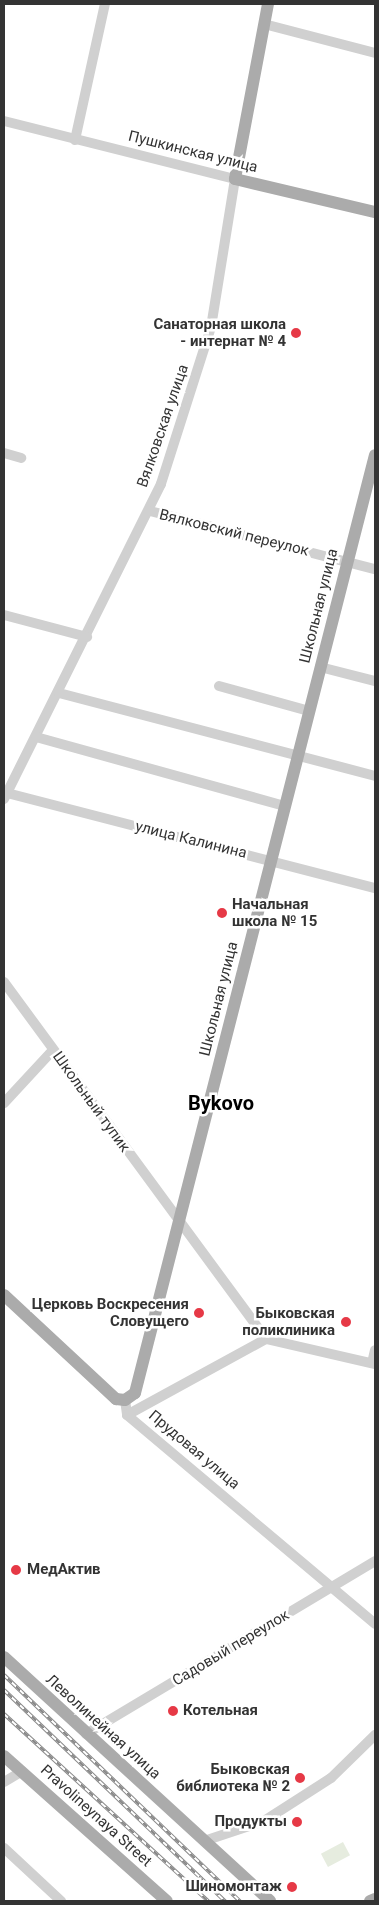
<!DOCTYPE html>
<html>
<head>
<meta charset="utf-8">
<style>
  body { margin:0 }
  #map { position:relative; width:379px; height:1905px; overflow:hidden; background:#fff; font-family:Roboto,sans-serif }
  div>[style] { position:absolute }
  [style*='--x'] { left:calc(var(--x)*1px); top:calc(var(--y)*1px); width:calc(var(--w)*1px); rotate:calc(var(--a)*1deg) }
  .green>* { inset:0; background:#e6ecdf; transform-origin:0 0 }
  .minor>* { height:10px; margin:-5px; padding:0 5px; transform-origin:5px; border-radius:5px; background:#d0d0d0 }
  .major>* { height:12px; margin:-6px; padding:0 6px; transform-origin:6px; border-radius:6px; background:#ababab }
  .rail>* { height:4px; margin-top:-2px; transform-origin:0; background:repeating-linear-gradient(90deg,#fff 0 5.5px,#888 0 11px); box-sizing:border-box; border-block:1px solid #888 }
  .dots>* { width:14px; height:14px; translate:-50% -50%; box-sizing:border-box; border:2px solid #fff; border-radius:50% }
  span { translate:-50% -50%; white-space:nowrap; text-align:center; line-height:1.15; -webkit-text-stroke:5px #fff; paint-order:stroke }
  .street-label { font-size:15px; color:#333 }
  .poi-label { font-size:15px; color:#333; font-weight:700 }
  .right { translate:-100% -50%; text-align:right }
  .left { translate:0 -50%; text-align:left }
  .district-label { font-size:20px; color:#000; font-weight:700 }
  .frame { position:absolute; inset:0; border:5px solid #333; pointer-events:none }
</style>
</head>
<body>
<div id="map">
  <div class="green">
    <div style="left:343px;top:1842px;width:15px;height:25px;rotate:62deg"></div>
  </div>
  <div class="minor">
    <div style="--x:264;--y:24;--w:115;--a:14.6"></div>
    <div style="--x:4;--y:121;--w:238;--a:14.1"></div>
    <div style="--x:235;--y:179;--w:150;--a:99.2"></div>
    <div style="--x:211;--y:327;--w:165;--a:107.7"></div>
    <div style="--x:161;--y:484;--w:352;--a:116.5"></div>
    <div style="--x:75;--y:140;--w:139;--a:-77.6"></div>
    <div style="--x:4;--y:453;--w:18;--a:16"></div>
    <div style="--x:150;--y:511;--w:232;--a:14.5"></div>
    <div style="--x:4;--y:615;--w:86;--a:14.8"></div>
    <div style="--x:320;--y:667;--w:57;--a:14.3"></div>
    <div style="--x:219;--y:686;--w:93;--a:15.5"></div>
    <div style="--x:59;--y:693;--w:327;--a:14.7"></div>
    <div style="--x:36;--y:737;--w:258;--a:15.5"></div>
    <div style="--x:7;--y:793;--w:380;--a:14.5"></div>
    <div style="--x:4;--y:982;--w:443;--a:53.7"></div>
    <div style="--x:4;--y:1103;--w:72;--a:-47.2"></div>
    <div style="--x:372;--y:1363;--w:13;--a:-77"></div>
    <div style="--x:125;--y:1400;--w:15;--a:82"></div>
    <div style="--x:127;--y:1415;--w:324;--a:40.1"></div>
    <div style="--x:127;--y:1415;--w:158;--a:-28.7"></div>
    <div style="--x:266;--y:1339;--w:112;--a:12.9"></div>
    <div style="--x:86;--y:1734;--w:337;--a:-30.9"></div>
    <div style="--x:4;--y:1782;--w:21;--a:-31"></div>
    <div style="--x:204;--y:1841;--w:63;--a:-18.4"></div>
    <div style="--x:264;--y:1821;--w:80;--a:-32.7"></div>
    <div style="--x:331;--y:1778;--w:62;--a:-44.3"></div>
    <div style="--x:4;--y:1848;--w:78;--a:42.9"></div>
  </div>
  <div class="major">
    <div style="--x:268;--y:4;--w:178;--a:100.7"></div>
    <div style="--x:235;--y:179;--w:144;--a:13.3"></div>
    <div style="--x:4;--y:1295;--w:153;--a:42.9"></div>
    <div style="--x:116;--y:1399;--w:9;--a:6"></div>
    <div style="--x:125;--y:1400;--w:12;--a:-35"></div>
    <div style="--x:135;--y:1393;--w:968;--a:-75.65"></div>
    <div style="--x:4;--y:1657;--w:361;--a:42.5"></div>
    <div style="--x:4;--y:1756;--w:218;--a:41.7"></div>
    <div style="--x:370;--y:1901;--w:5;--a:-22"></div>
  </div>
  <div class="rail">
    <div style="--x:4;--y:1675;--w:327;--a:43.8"></div>
    <div style="--x:4;--y:1690;--w:306;--a:43.7"></div>
    <div style="--x:4;--y:1714;--w:277;--a:42.5"></div>
  </div>
  <div class="dots">
    <div style="left:296px;top:333px;background:#e63946"></div>
    <div style="left:222px;top:913px;background:#e63946"></div>
    <div style="left:199px;top:1313px;background:#e63946"></div>
    <div style="left:346px;top:1322px;background:#e63946"></div>
    <div style="left:16px;top:1570px;background:#e63946"></div>
    <div style="left:173px;top:1711px;background:#e63946"></div>
    <div style="left:300px;top:1778px;background:#e63946"></div>
    <div style="left:297px;top:1822px;background:#e63946"></div>
    <div style="left:292px;top:1887px;background:#e63946"></div>
  </div>
  <div class="street-label">
    <span style="left:193px;top:152px;rotate:14deg">Пушкинская улица</span>
    <span style="left:163px;top:426px;rotate:-71deg">Вялковская улица</span>
    <span style="left:234px;top:533px;rotate:14deg">Вялковский переулок</span>
    <span style="left:319px;top:606px;rotate:-76deg">Школьная улица</span>
    <span style="left:191px;top:840px;rotate:14deg">улица Калинина</span>
    <span style="left:219px;top:999px;rotate:-76deg">Школьная улица</span>
    <span style="left:91px;top:1102px;rotate:54deg">Школьный тупик</span>
    <span style="left:194px;top:1450px;rotate:40deg">Прудовая улица</span>
    <span style="left:231px;top:1648px;rotate:-31deg">Садовый переулок</span>
    <span style="left:103px;top:1727px;rotate:42deg">Леволинейная улица</span>
    <span style="left:96px;top:1816px;rotate:42deg">Pravolineynaya Street</span>
  </div>
  <div class="poi-label">
    <span class="right" style="left:286px;top:333px">Санаторная школа<br>- интернат № 4</span>
    <span class="left" style="left:232px;top:913px">Начальная<br>школа № 15</span>
    <span class="right" style="left:189px;top:1313px">Церковь Воскресения<br>Словущего</span>
    <span class="right" style="left:335px;top:1322px">Быковская<br>поликлиника</span>
    <span class="left" style="left:27px;top:1570px">МедАктив</span>
    <span class="left" style="left:183px;top:1711px">Котельная</span>
    <span class="right" style="left:290px;top:1778px">Быковская<br>библиотека № 2</span>
    <span class="right" style="left:287px;top:1822px">Продукты</span>
    <span class="right" style="left:282px;top:1887px">Шиномонтаж</span>
  </div>
  <div class="district-label">
    <span style="left:221px;top:1103px">Bykovo</span>
  </div>
  <div class="frame"></div>
</div>
</body>
</html>
